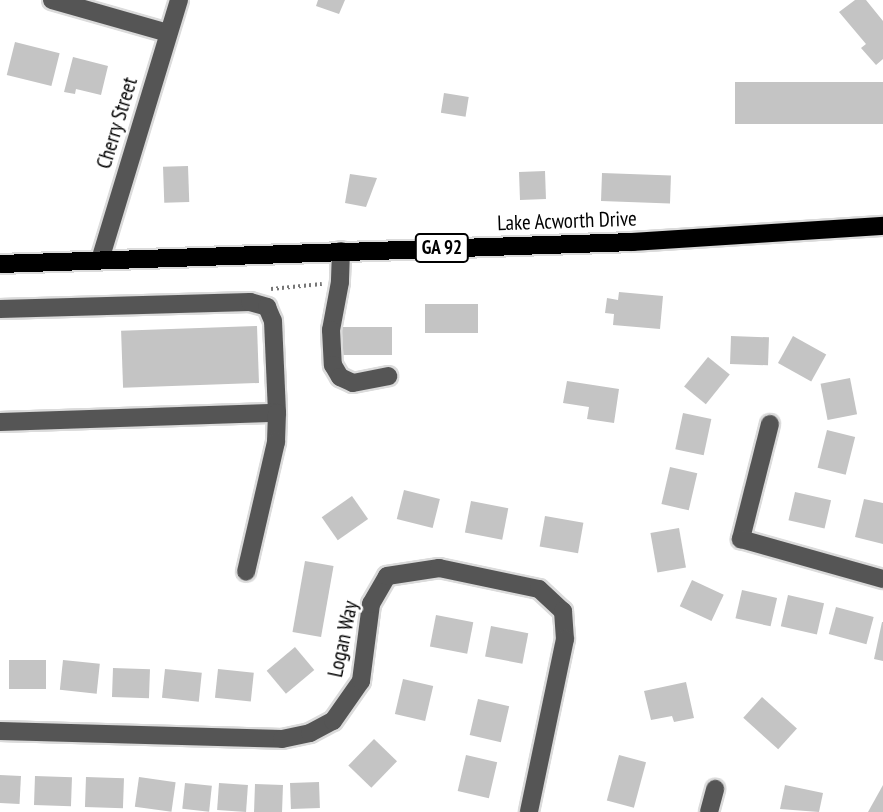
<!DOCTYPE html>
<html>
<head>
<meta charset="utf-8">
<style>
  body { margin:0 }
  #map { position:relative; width:883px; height:812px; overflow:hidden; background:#fff; font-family:"PT Sans Narrow",sans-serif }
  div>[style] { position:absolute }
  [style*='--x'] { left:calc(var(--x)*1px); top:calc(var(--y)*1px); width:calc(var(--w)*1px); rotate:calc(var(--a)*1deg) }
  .building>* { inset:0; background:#c4c4c4; transform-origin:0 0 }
  .path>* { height:3.5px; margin-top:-1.75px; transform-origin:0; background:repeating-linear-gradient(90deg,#777 0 2px,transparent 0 5.5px) }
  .roads { filter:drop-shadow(2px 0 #dbdbdb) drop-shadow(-2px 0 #dbdbdb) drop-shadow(0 2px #dbdbdb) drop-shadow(0 -2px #dbdbdb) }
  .minor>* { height:18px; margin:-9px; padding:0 9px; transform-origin:9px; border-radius:9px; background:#555 }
  .major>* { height:18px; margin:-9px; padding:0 9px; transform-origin:9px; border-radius:9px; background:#000 }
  span { translate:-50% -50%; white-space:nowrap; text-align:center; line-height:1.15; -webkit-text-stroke:5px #fff; paint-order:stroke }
  .shield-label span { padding:2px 5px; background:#fff; border:2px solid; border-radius:5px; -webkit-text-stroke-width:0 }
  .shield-label { font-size:19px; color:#000; font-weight:700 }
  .street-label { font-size:21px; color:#000 }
</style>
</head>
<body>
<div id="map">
  <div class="building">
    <div style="clip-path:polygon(318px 0,345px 0,339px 14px,316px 6px)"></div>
    <div style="clip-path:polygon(855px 0,866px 0,883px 21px,883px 59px,876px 65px,861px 48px,866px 44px,839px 12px)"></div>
    <div style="left:15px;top:42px;width:46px;height:34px;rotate:14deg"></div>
    <div style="clip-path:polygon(73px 57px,108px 66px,101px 95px,76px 89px,75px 94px,64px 92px)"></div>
    <div style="left:883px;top:82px;width:42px;height:148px;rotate:90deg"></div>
    <div style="left:444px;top:93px;width:25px;height:20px;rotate:9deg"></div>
    <div style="left:188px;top:166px;width:36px;height:25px;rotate:88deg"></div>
    <div style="left:545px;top:171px;width:28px;height:26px;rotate:88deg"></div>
    <div style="left:602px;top:173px;width:69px;height:28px;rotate:2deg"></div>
    <div style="clip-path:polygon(350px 174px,377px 178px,366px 207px,345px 203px)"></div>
    <div style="clip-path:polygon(619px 292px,663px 296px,660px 329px,613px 325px,614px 314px,605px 313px,607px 298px,618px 300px)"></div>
    <div style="left:425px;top:304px;width:53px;height:29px"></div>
    <div style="left:257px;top:326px;width:57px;height:136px;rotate:88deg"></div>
    <div style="left:392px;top:327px;width:28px;height:54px;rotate:90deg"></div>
    <div style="left:731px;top:336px;width:38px;height:28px;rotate:2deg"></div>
    <div style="left:793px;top:336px;width:38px;height:31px;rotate:29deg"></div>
    <div style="left:708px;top:357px;width:28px;height:38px;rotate:39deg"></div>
    <div style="left:850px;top:378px;width:37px;height:30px;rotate:79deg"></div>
    <div style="clip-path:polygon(567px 381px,619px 389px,614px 423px,587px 419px,589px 407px,563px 403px)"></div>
    <div style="left:683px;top:413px;width:29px;height:37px;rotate:12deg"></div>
    <div style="left:827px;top:430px;width:29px;height:39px;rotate:14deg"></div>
    <div style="left:670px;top:467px;width:28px;height:38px;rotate:13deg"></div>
    <div style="left:404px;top:490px;width:37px;height:30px;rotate:14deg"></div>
    <div style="left:795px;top:492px;width:37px;height:29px;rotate:13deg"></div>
    <div style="left:352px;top:496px;width:28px;height:37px;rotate:55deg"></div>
    <div style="clip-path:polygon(864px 499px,883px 503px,883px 544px,855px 537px)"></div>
    <div style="left:471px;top:501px;width:38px;height:32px;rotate:11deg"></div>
    <div style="left:545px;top:516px;width:39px;height:31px;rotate:10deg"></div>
    <div style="left:679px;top:528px;width:40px;height:29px;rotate:80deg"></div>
    <div style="left:305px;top:561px;width:29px;height:72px;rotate:10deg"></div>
    <div style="left:692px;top:580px;width:35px;height:29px;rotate:25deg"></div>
    <div style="left:742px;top:590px;width:36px;height:29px;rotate:13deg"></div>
    <div style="left:788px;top:595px;width:37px;height:32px;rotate:13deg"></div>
    <div style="left:836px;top:607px;width:39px;height:28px;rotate:15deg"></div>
    <div style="left:436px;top:615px;width:38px;height:32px;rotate:11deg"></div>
    <div style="clip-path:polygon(882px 622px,883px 622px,883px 661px,874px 659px)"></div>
    <div style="left:491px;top:626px;width:38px;height:31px;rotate:11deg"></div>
    <div style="left:295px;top:647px;width:30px;height:37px;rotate:50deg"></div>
    <div style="left:46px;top:660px;width:29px;height:37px;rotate:90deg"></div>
    <div style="left:63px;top:660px;width:37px;height:30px;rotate:6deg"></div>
    <div style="left:113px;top:668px;width:37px;height:29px;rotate:2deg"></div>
    <div style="left:165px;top:669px;width:37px;height:29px;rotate:6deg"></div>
    <div style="left:218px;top:669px;width:36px;height:29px;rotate:6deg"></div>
    <div style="left:403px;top:679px;width:31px;height:36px;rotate:13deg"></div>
    <div style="clip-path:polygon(686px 682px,694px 718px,674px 722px,672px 716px,651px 720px,644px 691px)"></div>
    <div style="left:762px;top:697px;width:47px;height:28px;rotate:42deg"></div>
    <div style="left:478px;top:699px;width:32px;height:37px;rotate:13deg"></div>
    <div style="left:374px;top:739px;width:32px;height:37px;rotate:44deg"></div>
    <div style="left:466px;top:755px;width:32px;height:37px;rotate:13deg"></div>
    <div style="left:619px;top:755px;width:28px;height:47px;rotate:15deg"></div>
    <div style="left:0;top:775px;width:21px;height:28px;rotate:3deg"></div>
    <div style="left:35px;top:776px;width:37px;height:29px;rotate:2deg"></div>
    <div style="left:86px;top:777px;width:38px;height:30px;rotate:2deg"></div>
    <div style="left:139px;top:777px;width:37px;height:30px;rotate:8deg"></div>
    <div style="left:319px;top:782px;width:26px;height:29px;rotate:88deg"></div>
    <div style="left:185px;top:783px;width:27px;height:26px;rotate:6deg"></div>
    <div style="left:219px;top:783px;width:29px;height:27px;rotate:4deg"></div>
    <div style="left:255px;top:784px;width:28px;height:28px;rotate:2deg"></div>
    <div style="clip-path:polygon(785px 785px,823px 793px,819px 812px,780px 809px)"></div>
    <div style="clip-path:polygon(883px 785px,883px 812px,868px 812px)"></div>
  </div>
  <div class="path">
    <div style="--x:271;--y:289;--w:51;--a:-5.6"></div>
  </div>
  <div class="roads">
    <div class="minor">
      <div style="--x:52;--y:0;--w:121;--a:15.9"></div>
      <div style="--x:341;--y:251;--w:31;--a:92"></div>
      <div style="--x:340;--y:282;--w:49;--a:100.6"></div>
      <div style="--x:331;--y:330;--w:35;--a:87"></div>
      <div style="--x:333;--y:365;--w:14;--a:60"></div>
      <div style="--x:340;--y:377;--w:14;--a:25"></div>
      <div style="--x:353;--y:383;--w:36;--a:-11"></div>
      <div style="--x:100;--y:260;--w:272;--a:-73.1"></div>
      <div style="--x:0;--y:309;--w:250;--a:-1.6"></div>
      <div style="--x:250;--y:302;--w:18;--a:16"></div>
      <div style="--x:267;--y:307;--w:15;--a:67"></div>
      <div style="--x:273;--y:321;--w:92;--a:87.5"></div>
      <div style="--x:0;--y:422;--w:277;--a:-1.9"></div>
      <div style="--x:277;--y:413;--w:29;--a:92"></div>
      <div style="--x:276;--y:442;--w:133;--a:103"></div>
      <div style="--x:770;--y:424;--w:119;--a:104.2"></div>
      <div style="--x:741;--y:539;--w:148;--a:15.7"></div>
      <div style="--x:0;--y:731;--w:282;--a:1.6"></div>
      <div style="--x:282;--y:739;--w:29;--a:-12"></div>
      <div style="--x:310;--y:733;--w:26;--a:-28"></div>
      <div style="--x:333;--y:721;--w:49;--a:-55"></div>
      <div style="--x:361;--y:681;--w:78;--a:-82.6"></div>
      <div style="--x:371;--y:604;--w:32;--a:-60"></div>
      <div style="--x:387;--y:576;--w:53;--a:-8.7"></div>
      <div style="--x:439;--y:568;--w:102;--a:11.9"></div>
      <div style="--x:539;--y:589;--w:33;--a:43"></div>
      <div style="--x:563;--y:611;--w:28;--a:86"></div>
      <div style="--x:565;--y:639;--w:177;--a:101.8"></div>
      <div style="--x:709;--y:812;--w:24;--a:-75"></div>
    </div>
    <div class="major">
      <div style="--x:0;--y:264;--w:633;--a:-1.99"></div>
      <div style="--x:633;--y:242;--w:251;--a:-3.7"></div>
    </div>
  </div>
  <div class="shield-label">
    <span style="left:442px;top:248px">GA 92</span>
  </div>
  <div class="street-label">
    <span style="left:117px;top:123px;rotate:-73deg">Cherry Street</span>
    <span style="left:567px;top:221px;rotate:-2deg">Lake Acworth Drive</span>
    <span style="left:343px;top:639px;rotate:-78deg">Logan Way</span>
  </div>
</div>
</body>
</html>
